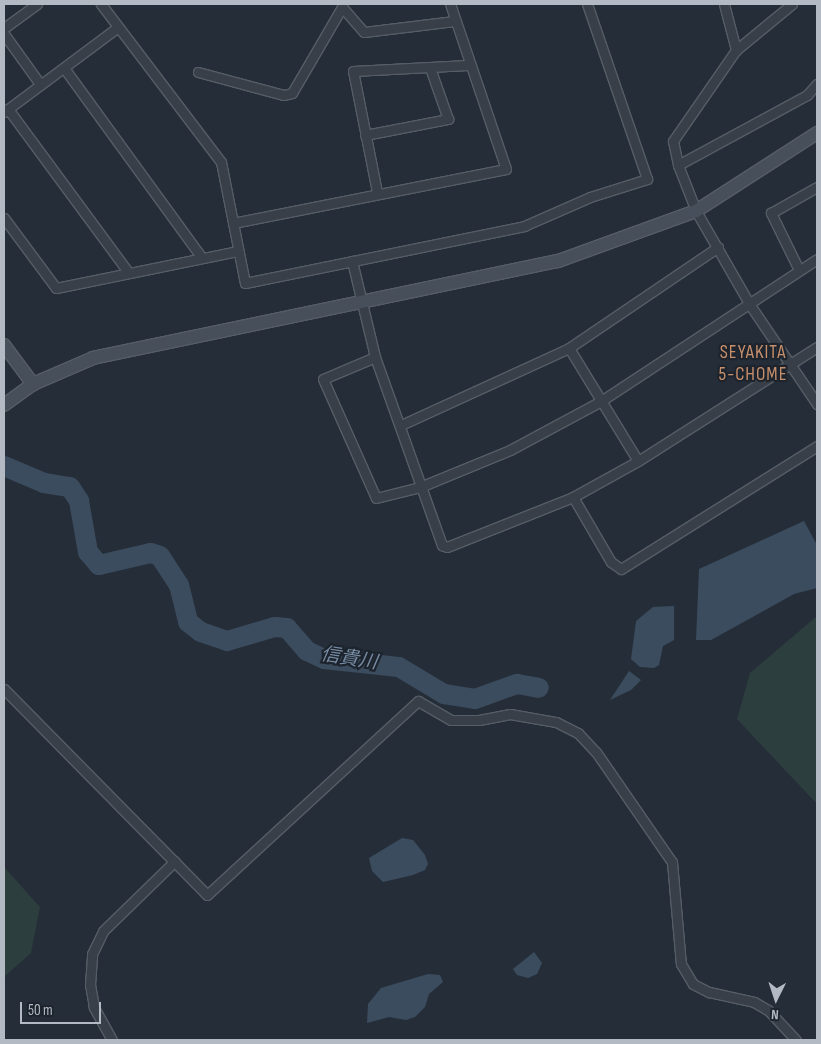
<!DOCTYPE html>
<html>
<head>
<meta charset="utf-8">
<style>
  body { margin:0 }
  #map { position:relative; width:821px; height:1044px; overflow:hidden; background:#252e38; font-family:"Sofia Sans Condensed","Noto Sans JP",sans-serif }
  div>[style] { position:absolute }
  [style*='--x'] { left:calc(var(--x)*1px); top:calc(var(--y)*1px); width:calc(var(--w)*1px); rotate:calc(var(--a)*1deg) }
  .green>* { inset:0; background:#2d3e3e }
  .water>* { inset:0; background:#3c4c5f }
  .river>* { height:20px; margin:-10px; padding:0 10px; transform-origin:10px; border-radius:10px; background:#3c4c5f }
  .roads { filter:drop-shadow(1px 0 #565d66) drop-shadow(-1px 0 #565d66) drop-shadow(0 1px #565d66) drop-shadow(0 -1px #565d66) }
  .street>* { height:9px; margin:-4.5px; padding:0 4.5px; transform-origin:4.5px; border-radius:4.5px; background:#383f48 }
  .secondary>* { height:12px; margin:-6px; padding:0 6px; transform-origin:6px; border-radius:6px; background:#474f5b }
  span { translate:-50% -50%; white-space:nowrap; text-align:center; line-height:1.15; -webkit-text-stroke:4.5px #1d242d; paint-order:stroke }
  .neighbourhood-label { font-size:19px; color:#c7906c; letter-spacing:1px }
  .water-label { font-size:19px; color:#778ca4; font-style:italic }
  .frame { position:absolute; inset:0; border:5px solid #b3bac4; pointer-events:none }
  .north { position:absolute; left:751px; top:974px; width:50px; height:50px; -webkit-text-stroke:4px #1d242d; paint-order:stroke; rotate:184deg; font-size:14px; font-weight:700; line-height:20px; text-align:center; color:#b3bac4 }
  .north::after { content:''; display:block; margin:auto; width:18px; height:22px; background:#b3bac4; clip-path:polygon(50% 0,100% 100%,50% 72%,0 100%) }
  .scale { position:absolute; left:20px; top:1002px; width:81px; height:22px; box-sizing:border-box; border:2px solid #b3bac4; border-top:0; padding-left:6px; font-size:15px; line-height:18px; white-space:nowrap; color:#b3bac4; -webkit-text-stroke:4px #1d242d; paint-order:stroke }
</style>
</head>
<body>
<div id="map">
  <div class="green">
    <div style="clip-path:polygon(817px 616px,817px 804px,737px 719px,750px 673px)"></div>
    <div style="clip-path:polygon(4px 867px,40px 907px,31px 953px,4px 977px)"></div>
  </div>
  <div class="water">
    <div style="clip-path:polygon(804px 521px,817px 545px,817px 588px,794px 594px,711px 640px,696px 640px,699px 569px)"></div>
    <div style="clip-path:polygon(674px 606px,674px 640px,663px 646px,659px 665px,654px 668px,640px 667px,631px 659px,636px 621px,653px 607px)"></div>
    <div style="clip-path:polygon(629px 671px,641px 680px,631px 690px,610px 700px)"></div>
    <div style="clip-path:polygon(402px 838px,413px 840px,425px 855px,428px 864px,425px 870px,413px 875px,383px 882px,372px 871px,369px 858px)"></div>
    <div style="clip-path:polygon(534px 952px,542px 963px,537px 974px,528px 978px,517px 975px,513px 969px)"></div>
    <div style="clip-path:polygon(428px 974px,440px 975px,443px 982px,429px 994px,425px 1007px,415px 1017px,406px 1020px,389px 1017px,367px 1023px,368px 1004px,381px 988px)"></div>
  </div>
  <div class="river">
    <div style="--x:4;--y:466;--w:43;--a:23"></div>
    <div style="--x:44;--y:483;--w:26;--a:9"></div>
    <div style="--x:70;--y:487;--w:17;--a:57"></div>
    <div style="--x:79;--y:501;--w:52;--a:80"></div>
    <div style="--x:88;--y:552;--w:17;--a:50"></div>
    <div style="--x:99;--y:565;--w:53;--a:-13"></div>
    <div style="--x:151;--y:553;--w:9;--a:18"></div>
    <div style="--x:160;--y:556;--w:35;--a:57"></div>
    <div style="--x:179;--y:585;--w:38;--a:76"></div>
    <div style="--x:188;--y:622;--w:16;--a:38"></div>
    <div style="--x:201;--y:632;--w:28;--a:19"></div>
    <div style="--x:227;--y:641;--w:50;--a:-16.3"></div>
    <div style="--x:275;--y:627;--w:12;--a:5"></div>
    <div style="--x:287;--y:628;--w:30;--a:49"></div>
    <div style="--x:307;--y:651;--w:19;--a:25"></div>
    <div style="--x:324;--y:659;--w:75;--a:6.1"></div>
    <div style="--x:399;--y:667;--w:52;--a:31"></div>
    <div style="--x:444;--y:694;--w:31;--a:9"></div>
    <div style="--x:475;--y:699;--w:45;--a:-19.7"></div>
    <div style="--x:517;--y:684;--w:22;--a:10"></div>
  </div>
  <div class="roads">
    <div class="street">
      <div style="--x:101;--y:4;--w:198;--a:52.8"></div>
      <div style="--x:221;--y:162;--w:123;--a:78.8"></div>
      <div style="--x:245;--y:283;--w:285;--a:-11.5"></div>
      <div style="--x:524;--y:226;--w:72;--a:-23.7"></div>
      <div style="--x:590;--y:197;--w:60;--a:-17.5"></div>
      <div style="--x:647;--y:179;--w:185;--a:-108.9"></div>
      <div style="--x:724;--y:4;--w:48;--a:75.4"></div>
      <div style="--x:792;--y:4;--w:72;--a:140.6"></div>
      <div style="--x:736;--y:50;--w:111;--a:124.7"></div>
      <div style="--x:673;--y:141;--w:25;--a:78"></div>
      <div style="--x:678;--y:165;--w:49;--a:68.6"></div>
      <div style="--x:696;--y:211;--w:108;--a:60.1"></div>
      <div style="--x:750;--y:305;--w:120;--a:55.9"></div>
      <div style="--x:4;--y:28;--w:41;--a:-36"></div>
      <div style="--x:4;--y:34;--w:62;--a:54.2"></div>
      <div style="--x:64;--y:68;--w:235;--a:54"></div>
      <div style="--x:198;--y:72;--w:89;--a:15"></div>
      <div style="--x:284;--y:95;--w:8;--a:-14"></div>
      <div style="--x:292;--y:93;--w:99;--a:-59.8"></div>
      <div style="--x:342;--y:7;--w:33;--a:49"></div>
      <div style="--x:364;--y:32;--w:91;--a:-7"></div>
      <div style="--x:8;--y:109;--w:202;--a:53.6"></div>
      <div style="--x:4;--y:112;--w:142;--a:-36.7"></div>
      <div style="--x:365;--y:135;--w:85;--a:-10.9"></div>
      <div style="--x:448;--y:119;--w:54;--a:-109.4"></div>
      <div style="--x:678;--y:165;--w:147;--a:-28.5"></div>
      <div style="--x:807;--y:95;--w:15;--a:-48"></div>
      <div style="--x:377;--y:192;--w:123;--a:-101.2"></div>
      <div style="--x:353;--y:71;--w:115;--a:-3"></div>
      <div style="--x:4;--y:218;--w:87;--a:53.4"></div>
      <div style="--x:56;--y:288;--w:186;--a:-11.5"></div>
      <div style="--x:233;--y:223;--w:278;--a:-11.2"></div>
      <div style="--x:506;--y:169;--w:174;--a:-108.7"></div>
      <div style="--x:352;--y:261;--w:99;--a:76.5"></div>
      <div style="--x:375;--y:357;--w:200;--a:70.4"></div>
      <div style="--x:442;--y:545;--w:5;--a:22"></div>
      <div style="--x:447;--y:547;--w:136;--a:-21.6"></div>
      <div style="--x:573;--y:497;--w:74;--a:-29"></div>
      <div style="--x:638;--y:461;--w:212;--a:-32.5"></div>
      <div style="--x:799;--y:270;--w:64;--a:-116.2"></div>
      <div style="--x:771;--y:213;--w:53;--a:-29.5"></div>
      <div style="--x:569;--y:348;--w:132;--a:58.6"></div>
      <div style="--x:375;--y:357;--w:56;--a:157.1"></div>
      <div style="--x:323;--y:379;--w:130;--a:66"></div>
      <div style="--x:376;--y:498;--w:45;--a:-14"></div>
      <div style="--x:420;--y:487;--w:97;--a:-22.3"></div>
      <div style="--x:510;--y:450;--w:103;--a:-28.3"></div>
      <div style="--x:601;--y:401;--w:258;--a:-33.3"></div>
      <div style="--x:401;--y:425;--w:185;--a:-24.6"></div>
      <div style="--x:569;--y:348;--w:180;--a:-34.1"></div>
      <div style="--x:573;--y:497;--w:75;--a:59.7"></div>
      <div style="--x:611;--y:562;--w:12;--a:35"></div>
      <div style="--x:621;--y:569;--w:231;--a:-32.1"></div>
      <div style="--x:4;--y:689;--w:289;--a:45.4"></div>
      <div style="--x:207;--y:895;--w:287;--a:-42.6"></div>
      <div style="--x:418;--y:701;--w:38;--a:30"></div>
      <div style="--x:451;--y:720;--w:28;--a:0"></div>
      <div style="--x:479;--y:720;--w:32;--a:-11"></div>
      <div style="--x:510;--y:714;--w:47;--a:9.9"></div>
      <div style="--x:556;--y:722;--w:25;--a:27"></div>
      <div style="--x:578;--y:733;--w:26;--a:47"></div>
      <div style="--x:596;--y:752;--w:134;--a:55.4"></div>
      <div style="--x:672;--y:862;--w:102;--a:85"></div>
      <div style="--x:681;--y:964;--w:23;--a:59"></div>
      <div style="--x:693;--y:984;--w:18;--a:27"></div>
      <div style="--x:709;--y:992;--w:46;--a:12.5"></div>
      <div style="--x:754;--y:1002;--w:16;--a:30"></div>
      <div style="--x:768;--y:1010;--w:41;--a:47"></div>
      <div style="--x:112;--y:1040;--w:38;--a:-119"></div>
      <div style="--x:94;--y:1007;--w:22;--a:-100"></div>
      <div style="--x:90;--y:985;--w:31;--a:-86"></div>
      <div style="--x:92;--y:954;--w:25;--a:-64"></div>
      <div style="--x:103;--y:931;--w:100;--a:-44.2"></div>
    </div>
    <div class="secondary">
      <div style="--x:4;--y:345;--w:49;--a:53.4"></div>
      <div style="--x:33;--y:384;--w:65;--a:-23.4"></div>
      <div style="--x:93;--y:358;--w:475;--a:-11.8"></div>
      <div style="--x:558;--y:261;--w:147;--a:-19.9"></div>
      <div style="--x:696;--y:211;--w:144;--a:-32.8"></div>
      <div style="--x:4;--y:405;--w:36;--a:-36"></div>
    </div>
  </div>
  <div class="neighbourhood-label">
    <span style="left:753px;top:364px">SEYAKITA<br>5-CHOME</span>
  </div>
  <div class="water-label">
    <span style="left:349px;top:659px;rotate:9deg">信貴川</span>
  </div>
  <div class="frame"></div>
  <div class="north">N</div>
  <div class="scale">50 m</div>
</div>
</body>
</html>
